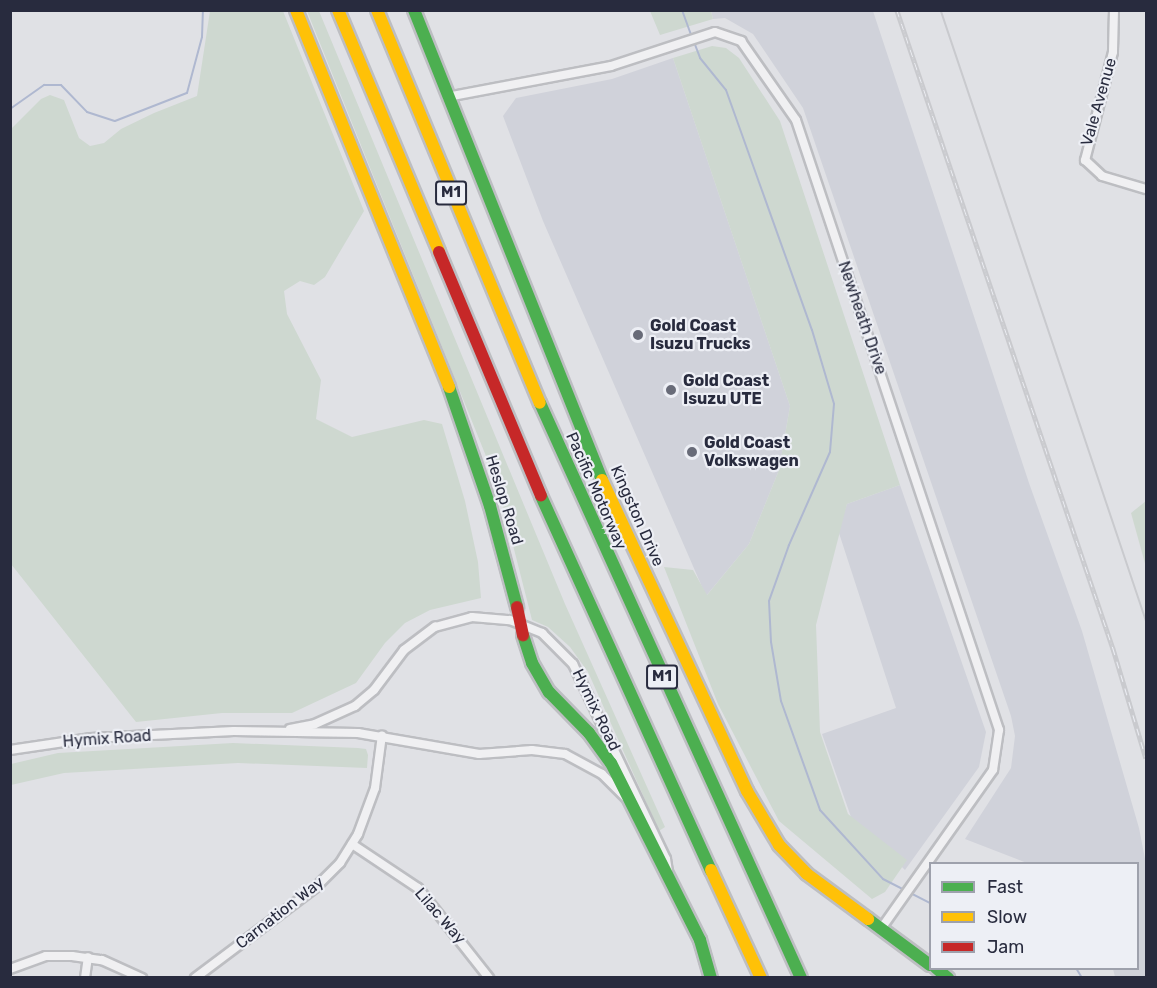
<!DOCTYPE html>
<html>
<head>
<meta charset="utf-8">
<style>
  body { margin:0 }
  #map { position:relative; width:1157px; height:988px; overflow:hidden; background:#e0e1e5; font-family:Rubik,sans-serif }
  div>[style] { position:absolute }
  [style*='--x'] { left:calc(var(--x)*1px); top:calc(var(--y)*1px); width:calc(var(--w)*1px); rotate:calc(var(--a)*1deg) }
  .built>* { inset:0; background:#d0d2da }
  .green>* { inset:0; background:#ced8d0 }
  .stream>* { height:2px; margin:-1px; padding:0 1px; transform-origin:1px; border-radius:1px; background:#afb8d0 }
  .roads { filter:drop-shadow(2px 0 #bdbec2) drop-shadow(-2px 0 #bdbec2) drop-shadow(0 2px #bdbec2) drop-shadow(0 -2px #bdbec2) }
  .street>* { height:8px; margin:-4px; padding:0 4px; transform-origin:4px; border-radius:4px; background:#f0f0f2 }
  .fast>* { height:12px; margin:-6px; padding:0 6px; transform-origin:6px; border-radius:6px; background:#4caf50 }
  .slow>* { height:12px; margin:-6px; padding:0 6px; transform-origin:6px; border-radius:6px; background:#ffc107 }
  .jam>* { height:12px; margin:-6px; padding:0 6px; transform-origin:6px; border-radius:6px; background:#c62828 }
  .tram>* { height:1.5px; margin:-0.75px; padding:0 0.75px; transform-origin:0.75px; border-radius:0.75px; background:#c9cace }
  .rail>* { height:4.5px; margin-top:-2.25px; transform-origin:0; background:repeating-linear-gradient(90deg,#edeff5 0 7px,#c9cace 0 14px); box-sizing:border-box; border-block:2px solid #c9cace }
  .jam-bridge>* { height:12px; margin:-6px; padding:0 6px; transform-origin:6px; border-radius:6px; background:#c62828 }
  .dots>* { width:16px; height:16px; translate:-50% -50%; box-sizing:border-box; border:3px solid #edeff5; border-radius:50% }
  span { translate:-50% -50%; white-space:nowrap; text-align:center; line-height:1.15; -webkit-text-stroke:4.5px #edeff5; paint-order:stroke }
  .shield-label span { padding:2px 4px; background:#edeff5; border:2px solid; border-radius:4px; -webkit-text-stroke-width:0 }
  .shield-label { font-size:15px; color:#282b3e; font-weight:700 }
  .street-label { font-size:16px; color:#282b3e }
  .poi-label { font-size:16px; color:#282b3e; font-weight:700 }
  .left { translate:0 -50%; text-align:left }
  .frame { position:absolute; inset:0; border:12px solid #282b3e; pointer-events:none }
  .legend { position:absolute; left:929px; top:862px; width:210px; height:108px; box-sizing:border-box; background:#edeff5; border:2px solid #9ea1ac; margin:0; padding:8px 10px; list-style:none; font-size:18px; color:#282b3e }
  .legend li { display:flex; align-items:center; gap:12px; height:30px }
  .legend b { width:30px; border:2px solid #9ea1ac }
</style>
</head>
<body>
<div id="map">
  <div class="built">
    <div style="clip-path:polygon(711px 11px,873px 11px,1029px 483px,1082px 631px,1139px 828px,1146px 864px,1146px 977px,1115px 977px,1113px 969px,1138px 968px,1138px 864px,1027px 863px,965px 839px,1011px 768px,1015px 736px,1011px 716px,803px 108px,753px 34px,725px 18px,713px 19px)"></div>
    <div style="clip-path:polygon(673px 58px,790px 406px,779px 470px,749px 544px,706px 596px,543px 221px,503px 116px,516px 98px,612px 79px)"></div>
    <div style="clip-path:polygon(900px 485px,986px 732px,979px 767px,905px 870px,851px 817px,822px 734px,896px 708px,838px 530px,847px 504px)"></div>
  </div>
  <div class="green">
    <div style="clip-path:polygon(210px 11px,283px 11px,364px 211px,325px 277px,314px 285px,300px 281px,284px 291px,287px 314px,321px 380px,316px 419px,352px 437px,424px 420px,442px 424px,465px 501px,478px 562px,481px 598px,430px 610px,405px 623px,385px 643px,356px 683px,292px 713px,222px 713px,136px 722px,11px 564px,11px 129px,41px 99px,50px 95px,64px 100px,79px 138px,90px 146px,104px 143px,121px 129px,154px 113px,197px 96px)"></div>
    <div style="clip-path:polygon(307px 11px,319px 11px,565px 604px,665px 827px,659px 831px,588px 672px,570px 647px,548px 627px,532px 620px,498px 486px)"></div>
    <div style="clip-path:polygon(625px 11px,711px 11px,713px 19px,660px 35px,650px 11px)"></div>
    <div style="clip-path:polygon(712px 46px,726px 48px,739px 58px,780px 121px,900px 485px,847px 504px,816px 625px,820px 732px,848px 814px,907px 860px,885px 892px,872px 899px,779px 821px,718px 704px,664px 567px,693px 570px,707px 595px,749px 544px,779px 470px,790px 406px,673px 58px)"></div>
    <div style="clip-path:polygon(1146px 501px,1146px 567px,1131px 513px)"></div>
    <div style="clip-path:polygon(233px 743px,358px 748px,366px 749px,368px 755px,367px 768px,238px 763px,64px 773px,11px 785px,11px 764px,58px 753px)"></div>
  </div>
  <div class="stream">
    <div style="--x:682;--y:10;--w:29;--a:70"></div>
    <div style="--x:694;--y:42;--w:17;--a:69"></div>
    <div style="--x:700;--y:58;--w:41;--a:50.9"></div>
    <div style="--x:726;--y:90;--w:255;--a:70.3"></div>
    <div style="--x:812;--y:330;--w:77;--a:73.4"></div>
    <div style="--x:834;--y:404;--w:48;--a:94.8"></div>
    <div style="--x:830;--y:452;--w:102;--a:113.8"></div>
    <div style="--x:789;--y:545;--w:59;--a:109.7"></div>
    <div style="--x:769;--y:601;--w:41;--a:87.2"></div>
    <div style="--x:771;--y:642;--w:60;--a:80.4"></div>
    <div style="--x:781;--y:701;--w:116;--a:70.3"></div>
    <div style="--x:820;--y:810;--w:93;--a:47.6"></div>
    <div style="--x:883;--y:879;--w:53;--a:27.1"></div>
    <div style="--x:10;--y:109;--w:42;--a:-35.2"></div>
    <div style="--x:44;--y:85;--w:17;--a:0"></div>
    <div style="--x:61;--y:85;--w:37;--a:46"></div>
    <div style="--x:87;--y:112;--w:29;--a:18"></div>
    <div style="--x:115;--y:121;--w:77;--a:-21.3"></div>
    <div style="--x:187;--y:93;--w:58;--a:-75"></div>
    <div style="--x:202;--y:37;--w:27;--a:-88"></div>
    <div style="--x:1076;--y:968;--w:12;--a:59"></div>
  </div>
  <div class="roads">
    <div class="street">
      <div style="--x:1114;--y:10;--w:42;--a:91.4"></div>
      <div style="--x:1113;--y:52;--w:112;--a:104.5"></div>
      <div style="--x:1085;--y:160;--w:23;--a:43"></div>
      <div style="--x:1102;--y:176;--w:46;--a:16.5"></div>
      <div style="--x:447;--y:97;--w:167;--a:-10.7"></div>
      <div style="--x:611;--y:66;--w:109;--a:-18.1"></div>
      <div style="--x:715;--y:32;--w:28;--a:19"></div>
      <div style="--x:741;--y:41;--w:96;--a:55.2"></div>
      <div style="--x:796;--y:120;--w:643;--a:71.59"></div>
      <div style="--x:999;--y:730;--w:40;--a:98.5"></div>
      <div style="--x:993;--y:770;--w:194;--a:125.2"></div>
      <div style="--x:290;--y:729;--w:25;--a:-11"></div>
      <div style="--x:315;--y:724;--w:44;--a:-24.2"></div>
      <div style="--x:355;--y:706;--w:25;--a:-40"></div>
      <div style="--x:374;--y:690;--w:50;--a:-53.1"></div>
      <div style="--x:404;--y:650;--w:39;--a:-37"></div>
      <div style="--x:435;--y:627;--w:38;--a:-15"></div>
      <div style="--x:472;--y:617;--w:38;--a:5"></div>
      <div style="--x:510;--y:620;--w:35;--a:22"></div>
      <div style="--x:542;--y:633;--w:44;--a:45"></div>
      <div style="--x:573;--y:664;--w:216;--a:64.5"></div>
      <div style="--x:666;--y:859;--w:12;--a:81"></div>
      <div style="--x:10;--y:750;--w:82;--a:-8.4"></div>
      <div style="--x:91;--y:738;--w:143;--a:-2.8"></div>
      <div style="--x:234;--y:731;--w:124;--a:0.9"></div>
      <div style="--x:358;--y:733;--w:123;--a:9.8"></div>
      <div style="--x:479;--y:754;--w:53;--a:-4.3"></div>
      <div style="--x:532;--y:750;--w:33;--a:7"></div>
      <div style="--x:565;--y:754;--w:42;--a:28.4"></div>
      <div style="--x:602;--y:774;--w:34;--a:45"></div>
      <div style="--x:352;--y:844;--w:79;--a:33.7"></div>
      <div style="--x:418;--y:888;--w:115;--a:51.7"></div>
      <div style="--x:10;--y:969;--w:38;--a:-20"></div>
      <div style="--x:46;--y:956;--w:26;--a:0"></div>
      <div style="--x:72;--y:956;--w:30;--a:8"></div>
      <div style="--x:102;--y:960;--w:44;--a:24.2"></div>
      <div style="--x:85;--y:978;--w:21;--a:-82"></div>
      <div style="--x:195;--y:978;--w:151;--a:-36.9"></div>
      <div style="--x:316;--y:887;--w:34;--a:-45"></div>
      <div style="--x:340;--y:863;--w:34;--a:-58"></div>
      <div style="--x:358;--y:834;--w:49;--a:-69.7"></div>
      <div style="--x:375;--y:788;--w:53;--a:-82.5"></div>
    </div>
    <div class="fast">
      <div style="--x:414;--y:10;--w:506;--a:68.2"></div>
      <div style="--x:449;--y:387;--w:126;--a:71"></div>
      <div style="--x:490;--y:506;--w:105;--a:75"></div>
      <div style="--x:540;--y:403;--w:631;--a:65.59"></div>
      <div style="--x:541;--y:496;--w:411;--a:65.6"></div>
      <div style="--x:523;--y:635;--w:29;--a:72"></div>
      <div style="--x:532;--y:663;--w:34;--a:60"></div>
      <div style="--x:549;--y:692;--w:57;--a:45.7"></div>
      <div style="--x:589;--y:733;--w:37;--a:54"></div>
      <div style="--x:611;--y:763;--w:198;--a:63.3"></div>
      <div style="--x:700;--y:940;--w:40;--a:74"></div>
      <div style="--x:868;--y:919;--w:77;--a:36.6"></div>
      <div style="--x:936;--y:968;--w:16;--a:40"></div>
    </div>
    <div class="slow">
      <div style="--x:296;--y:10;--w:407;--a:67.9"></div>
      <div style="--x:338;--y:10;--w:262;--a:67.3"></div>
      <div style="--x:377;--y:10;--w:425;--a:67.5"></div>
      <div style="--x:602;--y:480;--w:343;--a:65"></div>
      <div style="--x:747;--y:791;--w:63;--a:59.3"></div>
      <div style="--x:779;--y:845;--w:40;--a:46"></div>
      <div style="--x:807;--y:874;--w:76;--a:36.4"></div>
      <div style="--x:711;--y:870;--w:119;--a:65.2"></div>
    </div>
    <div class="jam">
      <div style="--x:439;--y:252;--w:264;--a:67.3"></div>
    </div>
  </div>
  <div class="tram">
    <div style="--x:941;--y:10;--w:644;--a:71.42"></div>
  </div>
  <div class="rail">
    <div style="--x:897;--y:10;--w:674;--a:71.3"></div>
    <div style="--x:1113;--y:648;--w:115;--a:73.3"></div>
  </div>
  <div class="jam-bridge">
    <div style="--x:517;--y:607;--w:29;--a:78"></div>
  </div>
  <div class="dots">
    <div style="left:638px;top:335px;background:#686b78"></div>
    <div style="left:671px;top:390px;background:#686b78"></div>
    <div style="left:692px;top:452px;background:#686b78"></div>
  </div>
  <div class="shield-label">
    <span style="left:451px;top:193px">M1</span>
    <span style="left:662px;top:677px">M1</span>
  </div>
  <div class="street-label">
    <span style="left:1099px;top:102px;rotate:-74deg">Vale Avenue</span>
    <span style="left:862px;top:318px;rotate:71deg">Newheath Drive</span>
    <span style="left:596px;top:491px;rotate:66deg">Pacific Motorway</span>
    <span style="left:504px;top:500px;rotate:73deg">Heslop Road</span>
    <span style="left:637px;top:516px;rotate:66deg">Kingston Drive</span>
    <span style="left:596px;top:710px;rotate:64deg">Hymix Road</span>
    <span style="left:107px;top:739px;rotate:-4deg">Hymix Road</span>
    <span style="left:280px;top:913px;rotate:-38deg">Carnation Way</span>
    <span style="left:440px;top:916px;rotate:49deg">Lilac Way</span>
  </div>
  <div class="poi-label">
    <span class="left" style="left:650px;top:335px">Gold Coast<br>Isuzu Trucks</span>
    <span class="left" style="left:683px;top:390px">Gold Coast<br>Isuzu UTE</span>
    <span class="left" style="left:704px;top:452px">Gold Coast<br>Volkswagen</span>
  </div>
  <div class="frame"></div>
  <ul class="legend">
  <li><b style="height:8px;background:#4caf50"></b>Fast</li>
  <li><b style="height:8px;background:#ffc107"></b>Slow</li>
  <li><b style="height:8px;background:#c62828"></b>Jam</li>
  </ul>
</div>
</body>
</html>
